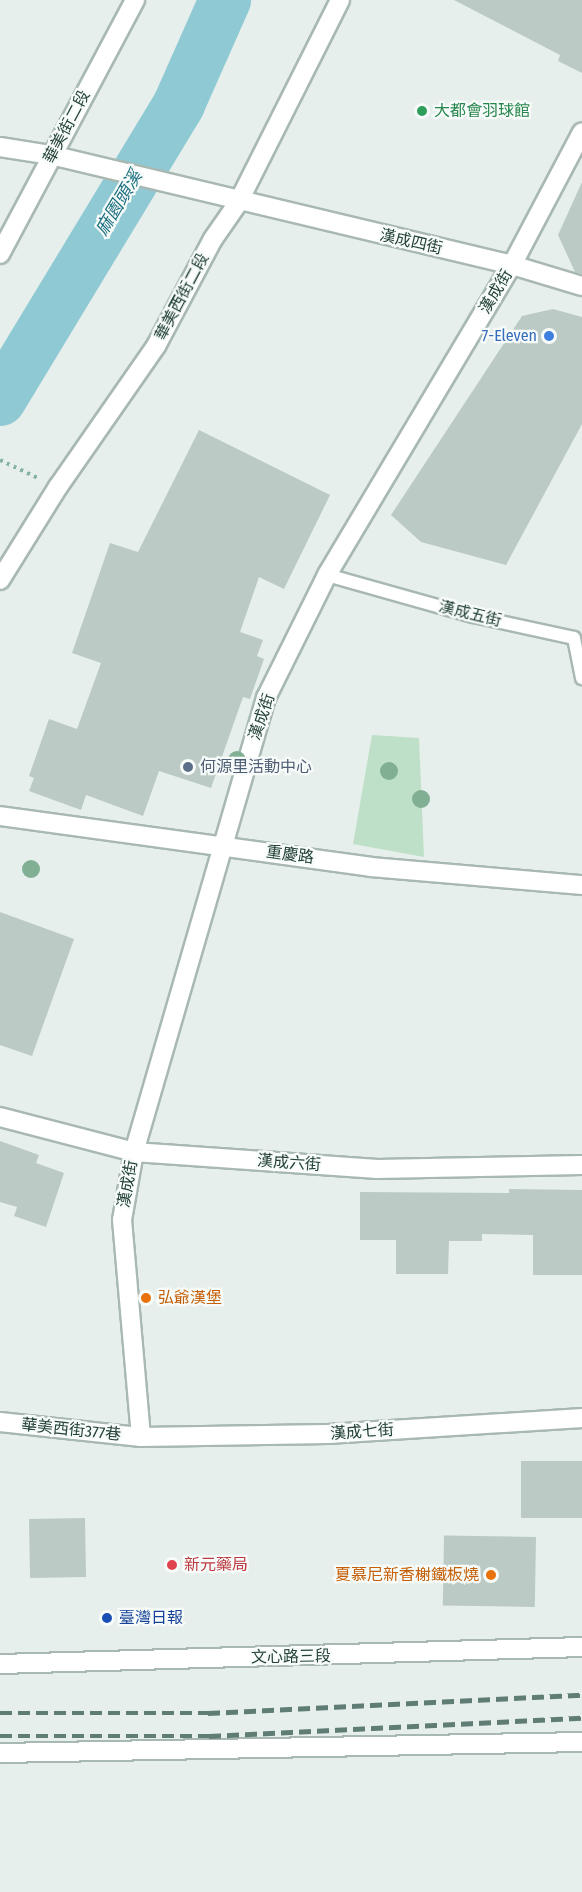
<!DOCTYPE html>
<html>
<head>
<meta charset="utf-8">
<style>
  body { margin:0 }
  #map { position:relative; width:582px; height:1892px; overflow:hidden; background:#e6efeb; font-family:"Fira Sans Condensed","Noto Sans TC",sans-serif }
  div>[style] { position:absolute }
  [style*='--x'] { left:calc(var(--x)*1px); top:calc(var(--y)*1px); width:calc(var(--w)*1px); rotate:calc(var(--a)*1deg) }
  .green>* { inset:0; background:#bfe0c8 }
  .river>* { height:52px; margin:-26px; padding:0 26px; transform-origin:26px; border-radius:26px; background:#8ec9d4 }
  .building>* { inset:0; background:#bbcac4; transform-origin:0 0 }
  .path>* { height:4px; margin-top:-2px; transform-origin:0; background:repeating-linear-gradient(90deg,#86b3a5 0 3px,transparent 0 7.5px) }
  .roads { filter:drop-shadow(2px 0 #a8b8b2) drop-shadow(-2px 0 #a8b8b2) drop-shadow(0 2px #a8b8b2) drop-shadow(0 -2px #a8b8b2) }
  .lane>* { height:12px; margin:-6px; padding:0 6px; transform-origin:6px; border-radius:6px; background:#fff }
  .street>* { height:18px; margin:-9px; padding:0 9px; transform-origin:9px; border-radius:9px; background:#fff }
  .secondary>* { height:18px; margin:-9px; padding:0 9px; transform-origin:9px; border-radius:9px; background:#fff }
  .rail>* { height:4.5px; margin-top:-2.25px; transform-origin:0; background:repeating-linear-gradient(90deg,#5f7d75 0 12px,transparent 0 18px) }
  .trees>* { width:18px; height:18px; margin:-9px; border-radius:50%; background:#80af93 }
  .dots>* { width:16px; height:16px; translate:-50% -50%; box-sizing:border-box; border:3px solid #f7fbf9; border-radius:50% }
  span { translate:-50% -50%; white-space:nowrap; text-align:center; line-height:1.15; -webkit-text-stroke:4.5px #f7fbf9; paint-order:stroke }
  .leisure-label { font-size:16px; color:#27864d }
  .left { translate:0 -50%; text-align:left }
  .street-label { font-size:16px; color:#24423a }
  .shop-label { font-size:16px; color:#366cbe }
  .right { translate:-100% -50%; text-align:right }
  .service-label { font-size:16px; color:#4e5e75 }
  .food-label { font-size:16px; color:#c56008 }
  .health-label { font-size:16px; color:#be3a42 }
  .transit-label { font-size:16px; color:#164399 }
  .water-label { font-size:18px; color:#1c6f80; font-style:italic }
</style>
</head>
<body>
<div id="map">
  <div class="green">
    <div style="clip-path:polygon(372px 735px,419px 738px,424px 857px,353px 844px)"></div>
  </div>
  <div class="river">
    <div style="--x:0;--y:400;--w:346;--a:-58.8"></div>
    <div style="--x:179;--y:104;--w:114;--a:-66.1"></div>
  </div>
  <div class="building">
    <div style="clip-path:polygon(454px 0,582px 0,582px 73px,558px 61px,560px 55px)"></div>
    <div style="clip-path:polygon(582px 182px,582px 274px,575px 272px,558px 235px)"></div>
    <div style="clip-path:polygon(553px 309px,582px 317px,582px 424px,506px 565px,421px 542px,391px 515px,522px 316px)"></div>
    <div style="clip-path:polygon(199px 430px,330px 495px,284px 589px,259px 577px,240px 632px,263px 640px,257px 656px,264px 659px,250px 699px,243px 697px,211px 788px,159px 771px,143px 816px,86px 795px,81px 810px,29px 791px,34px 778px,29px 776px,49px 719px,77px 729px,101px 663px,72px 653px,110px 543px,138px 552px)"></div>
    <div style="clip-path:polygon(0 912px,74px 939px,32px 1056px,0 1045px)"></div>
    <div style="clip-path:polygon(0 1141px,39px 1155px,36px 1163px,64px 1173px,46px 1227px,14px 1216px,17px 1207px,0 1202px)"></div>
    <div style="clip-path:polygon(509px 1189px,582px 1190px,582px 1275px,533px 1275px,533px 1235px,482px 1234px,482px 1241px,449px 1241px,448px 1274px,396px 1274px,396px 1240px,360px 1240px,360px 1192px,509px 1193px)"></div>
    <div style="left:521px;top:1461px;width:61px;height:57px"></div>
    <div style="left:85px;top:1518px;width:59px;height:56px;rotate:89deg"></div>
    <div style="left:536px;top:1537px;width:70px;height:92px;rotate:91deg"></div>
  </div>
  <div class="path">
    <div style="--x:0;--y:460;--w:42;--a:25.3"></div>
  </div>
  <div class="roads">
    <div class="lane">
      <div style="--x:327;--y:575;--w:152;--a:15.7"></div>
      <div style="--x:473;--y:616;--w:103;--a:12.3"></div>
      <div style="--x:574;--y:638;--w:41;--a:78.7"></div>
    </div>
    <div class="street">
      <div style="--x:0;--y:147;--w:52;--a:8.9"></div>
      <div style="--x:51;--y:155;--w:474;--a:13.4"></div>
      <div style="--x:512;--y:265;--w:73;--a:16.7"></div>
      <div style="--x:0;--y:254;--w:288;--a:-62"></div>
      <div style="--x:0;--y:580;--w:110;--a:-58.1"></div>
      <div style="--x:58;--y:487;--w:172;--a:-55.2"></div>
      <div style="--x:156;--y:346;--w:121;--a:-62"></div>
      <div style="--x:213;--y:239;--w:44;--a:-55.2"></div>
      <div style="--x:238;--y:203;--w:227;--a:-63.3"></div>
      <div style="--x:0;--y:816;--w:374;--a:7.8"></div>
      <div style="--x:371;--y:867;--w:212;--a:4.9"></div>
      <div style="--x:0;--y:1117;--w:138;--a:14.6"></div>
      <div style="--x:134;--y:1152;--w:244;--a:4"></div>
      <div style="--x:377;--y:1169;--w:205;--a:-1.1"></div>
      <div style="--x:0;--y:1422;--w:142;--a:6.1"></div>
      <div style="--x:141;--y:1437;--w:187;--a:-0.9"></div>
      <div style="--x:328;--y:1434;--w:255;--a:-3.6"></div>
      <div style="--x:141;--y:1437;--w:218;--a:-95"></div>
      <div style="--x:122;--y:1220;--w:69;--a:-80"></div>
      <div style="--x:134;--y:1152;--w:473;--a:-73.8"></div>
      <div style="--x:266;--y:698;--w:137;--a:-63.6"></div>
      <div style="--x:327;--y:575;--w:361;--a:-59.2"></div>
      <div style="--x:512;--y:265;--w:150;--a:-62.2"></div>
    </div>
    <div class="secondary">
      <div style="--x:0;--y:1664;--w:582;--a:-1.67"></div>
      <div style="--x:0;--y:1753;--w:582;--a:-1.08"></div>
    </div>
  </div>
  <div class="rail">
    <div style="--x:0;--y:1713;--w:208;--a:0"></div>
    <div style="--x:208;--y:1713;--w:374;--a:-2.8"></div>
    <div style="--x:0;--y:1736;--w:209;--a:0"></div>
    <div style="--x:209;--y:1736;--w:373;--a:-2.8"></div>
  </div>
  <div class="trees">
    <div style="left:237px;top:760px"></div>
    <div style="left:389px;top:771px"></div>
    <div style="left:421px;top:799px"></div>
    <div style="left:31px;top:869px"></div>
  </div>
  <div class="dots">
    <div style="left:422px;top:111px;background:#2e9e5b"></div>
    <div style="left:549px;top:336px;background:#3f7fe0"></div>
    <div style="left:188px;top:767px;background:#5c6f8a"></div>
    <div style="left:146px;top:1298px;background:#e8710a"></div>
    <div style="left:172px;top:1565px;background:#e0444e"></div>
    <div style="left:491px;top:1575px;background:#e8710a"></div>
    <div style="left:107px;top:1618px;background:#1a4fb4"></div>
  </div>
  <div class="leisure-label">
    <span class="left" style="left:434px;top:111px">大都會羽球館</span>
  </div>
  <div class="street-label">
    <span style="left:67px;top:127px;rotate:-62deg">華美街二段</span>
    <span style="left:411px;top:242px;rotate:13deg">漢成四街</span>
    <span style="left:496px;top:292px;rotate:-59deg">漢成街</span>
    <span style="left:182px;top:297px;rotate:-62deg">華美西街二段</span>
    <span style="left:470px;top:614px;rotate:14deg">漢成五街</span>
    <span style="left:262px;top:717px;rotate:-71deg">漢成街</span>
    <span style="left:290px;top:855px;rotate:8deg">重慶路</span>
    <span style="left:289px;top:1163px;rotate:4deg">漢成六街</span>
    <span style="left:128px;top:1184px;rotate:-80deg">漢成街</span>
    <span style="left:71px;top:1430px;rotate:6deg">華美西街377巷</span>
    <span style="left:362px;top:1432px;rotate:-4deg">漢成七街</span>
    <span style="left:291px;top:1657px;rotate:-1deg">文心路三段</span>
  </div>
  <div class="shop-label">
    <span class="right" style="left:537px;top:336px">7-Eleven</span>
  </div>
  <div class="service-label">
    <span class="left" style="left:200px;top:767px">何源里活動中心</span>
  </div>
  <div class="food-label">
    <span class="left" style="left:158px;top:1298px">弘爺漢堡</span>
    <span class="right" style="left:479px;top:1575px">夏慕尼新香榭鐵板燒</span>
  </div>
  <div class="health-label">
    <span class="left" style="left:184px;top:1565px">新元藥局</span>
  </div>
  <div class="transit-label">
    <span class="left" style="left:119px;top:1618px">臺灣日報</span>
  </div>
  <div class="water-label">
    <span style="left:119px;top:203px;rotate:-59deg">麻園頭溪</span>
  </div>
</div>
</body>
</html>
